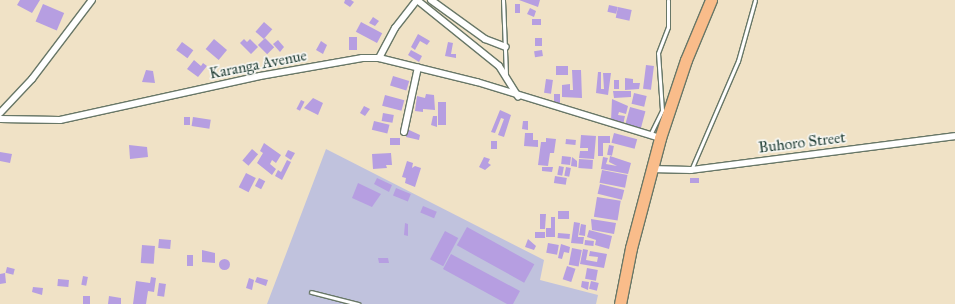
<!DOCTYPE html>
<html>
<head>
<meta charset="utf-8">
<style>
  body { margin:0 }
  #map { position:relative; width:955px; height:304px; overflow:hidden; background:#f0e2c6; font-family:"IM FELL Great Primer",serif }
  div>[style] { position:absolute }
  [style*='--x'] { left:calc(var(--x)*1px); top:calc(var(--y)*1px); width:calc(var(--w)*1px); rotate:calc(var(--a)*1deg) }
  .industrial>* { inset:0; background:#c0c2dd }
  .building>* { inset:0; background:#b69ee1; transform-origin:0 0 }
  .round { border-radius:50% }
  .roads { filter:drop-shadow(1px 0 #687767) drop-shadow(-1px 0 #687767) drop-shadow(0 1px #687767) drop-shadow(0 -1px #687767) }
  .service>* { height:3px; margin:-1.5px; padding:0 1.5px; transform-origin:1.5px; border-radius:1.5px; background:#fff }
  .minor>* { height:6px; margin:-3px; padding:0 3px; transform-origin:3px; border-radius:3px; background:#fff }
  .trunk>* { height:11px; margin:-5.5px; padding:0 5.5px; transform-origin:5.5px; border-radius:5.5px; background:#f9bc8a }
  span { translate:-50% -50%; white-space:nowrap; text-align:center; line-height:1.15; -webkit-text-stroke:3.5px #f6f6f2; paint-order:stroke }
  .street-label { font-size:15px; color:#1f3d34 }
</style>
</head>
<body>
<div id="map">
  <div class="industrial">
    <div style="clip-path:polygon(326px 149px,544px 260px,540px 280px,598px 295px,596px 304px,267px 304px)"></div>
  </div>
  <div class="building">
    <div style="clip-path:polygon(20px 0,40px 0,32px 13px,17px 5px)"></div>
    <div style="clip-path:polygon(345px 0,351px 0,354px 2px,350px 7px,344px 3px)"></div>
    <div style="clip-path:polygon(519px 0,540px 0,538px 7px)"></div>
    <div style="left:43px;top:4px;width:23px;height:19px;rotate:23deg"></div>
    <div style="left:515px;top:4px;width:5px;height:9px"></div>
    <div style="left:609px;top:5px;width:9px;height:7px;rotate:13deg"></div>
    <div style="left:618px;top:7px;width:14px;height:11px;rotate:12deg"></div>
    <div style="clip-path:polygon(530px 8px,536px 11px,534px 17px,527px 14px)"></div>
    <div style="clip-path:polygon(373px 17px,379px 21px,375px 26px,369px 23px)"></div>
    <div style="left:532px;top:19px;width:9px;height:6px"></div>
    <div style="left:264px;top:22px;width:11px;height:13px;rotate:41deg"></div>
    <div style="left:361px;top:22px;width:24px;height:11px;rotate:28deg"></div>
    <div style="clip-path:polygon(418px 34px,430px 41px,427px 45px,420px 41px,415px 50px,411px 47px)"></div>
    <div style="left:357px;top:37px;width:13px;height:8px;rotate:90deg"></div>
    <div style="left:265px;top:38px;width:13px;height:10px;rotate:45deg"></div>
    <div style="left:535px;top:38px;width:7px;height:8px"></div>
    <div style="left:214px;top:39px;width:17px;height:13px;rotate:40deg"></div>
    <div style="clip-path:polygon(244px 39px,247px 42px,250px 39px,258px 47px,251px 54px,240px 43px)"></div>
    <div style="clip-path:polygon(278px 40px,284px 47px,280px 52px,273px 44px)"></div>
    <div style="clip-path:polygon(321px 41px,327px 45px,323px 54px,316px 50px)"></div>
    <div style="left:182px;top:42px;width:14px;height:10px;rotate:36deg"></div>
    <div style="clip-path:polygon(448px 42px,453px 43px,451px 54px,456px 54px,456px 58px,445px 56px)"></div>
    <div style="clip-path:polygon(411px 50px,422px 56px,419px 62px,408px 55px)"></div>
    <div style="left:542px;top:50px;width:6px;height:8px;rotate:81deg"></div>
    <div style="clip-path:polygon(194px 60px,201px 66px,203px 63px,207px 66px,198px 77px,187px 69px)"></div>
    <div style="left:646px;top:65px;width:8px;height:24px;rotate:7deg"></div>
    <div style="left:556px;top:66px;width:12px;height:9px"></div>
    <div style="clip-path:polygon(146px 70px,153px 71px,155px 83px,142px 82px)"></div>
    <div style="clip-path:polygon(572px 70px,581px 70px,582px 98px,562px 97px,562px 85px,570px 84px,570px 90px,573px 90px)"></div>
    <div style="clip-path:polygon(598px 72px,601px 72px,601px 89px,604px 89px,603px 73px,611px 73px,608px 95px,596px 93px)"></div>
    <div style="left:393px;top:76px;width:17px;height:10px;rotate:17deg"></div>
    <div style="clip-path:polygon(625px 78px,633px 79px,633px 83px,640px 83px,639px 89px,625px 90px)"></div>
    <div style="left:546px;top:79px;width:7px;height:14px;rotate:8deg"></div>
    <div style="left:614px;top:80px;width:5px;height:9px"></div>
    <div style="clip-path:polygon(613px 91px,631px 91px,631px 97px,614px 98px)"></div>
    <div style="left:634px;top:93px;width:13px;height:11px;rotate:13deg"></div>
    <div style="clip-path:polygon(426px 94px,434px 95px,435px 110px,423px 109px,423px 112px,415px 111px,417px 96px,425px 98px)"></div>
    <div style="left:554px;top:94px;width:6px;height:10px"></div>
    <div style="left:385px;top:95px;width:20px;height:11px;rotate:15deg"></div>
    <div style="clip-path:polygon(313px 98px,323px 103px,318px 115px,304px 108px)"></div>
    <div style="clip-path:polygon(612px 99px,628px 106px,626px 114px,619px 112px,618px 115px,625px 116px,623px 125px,611px 121px)"></div>
    <div style="left:301px;top:100px;width:4px;height:10px;rotate:27deg"></div>
    <div style="left:438px;top:102px;width:8px;height:23px"></div>
    <div style="clip-path:polygon(364px 106px,370px 109px,365px 116px,360px 113px)"></div>
    <div style="left:630px;top:107px;width:16px;height:19px;rotate:15deg"></div>
    <div style="clip-path:polygon(500px 110px,511px 115px,504px 137px,498px 135px,504px 119px,501px 118px,495px 133px,491px 132px)"></div>
    <div style="left:383px;top:113px;width:11px;height:8px;rotate:10deg"></div>
    <div style="clip-path:polygon(433px 116px,437px 116px,437px 127px,431px 125px)"></div>
    <div style="left:184px;top:117px;width:6px;height:8px"></div>
    <div style="left:193px;top:117px;width:18px;height:9px;rotate:9deg"></div>
    <div style="left:374px;top:121px;width:16px;height:9px;rotate:14deg"></div>
    <div style="clip-path:polygon(523px 121px,528px 121px,528px 130px,522px 129px)"></div>
    <div style="clip-path:polygon(407px 129px,420px 135px,419px 140px,406px 137px)"></div>
    <div style="clip-path:polygon(525px 133px,533px 133px,533px 140px,538px 140px,538px 147px,524px 146px)"></div>
    <div style="left:614px;top:133px;width:24px;height:10px;rotate:15deg"></div>
    <div style="clip-path:polygon(581px 135px,596px 136px,594px 159px,579px 158px,580px 151px,588px 151px,588px 148px,580px 148px)"></div>
    <div style="clip-path:polygon(598px 136px,610px 136px,610px 143px,603px 143px,603px 156px,598px 156px)"></div>
    <div style="left:390px;top:138px;width:10px;height:7px"></div>
    <div style="clip-path:polygon(546px 138px,556px 139px,554px 153px,550px 153px,548px 166px,538px 165px,541px 142px,546px 142px)"></div>
    <div style="left:566px;top:139px;width:10px;height:5px;rotate:6deg"></div>
    <div style="left:491px;top:141px;width:6px;height:8px"></div>
    <div style="clip-path:polygon(264px 143px,281px 155px,276px 163px,272px 160px,270px 164px,276px 169px,272px 175px,257px 163px,263px 153px,260px 151px)"></div>
    <div style="clip-path:polygon(129px 145px,147px 147px,148px 157px,130px 159px)"></div>
    <div style="left:609px;top:145px;width:5px;height:10px;rotate:11deg"></div>
    <div style="left:252px;top:149px;width:8px;height:15px;rotate:40deg"></div>
    <div style="clip-path:polygon(288px 150px,295px 153px,291px 160px,285px 156px)"></div>
    <div style="clip-path:polygon(0 152px,12px 154px,10px 163px,0 161px)"></div>
    <div style="clip-path:polygon(391px 153px,392px 165px,386px 165px,387px 168px,373px 169px,372px 154px)"></div>
    <div style="left:562px;top:156px;width:9px;height:8px;rotate:6deg"></div>
    <div style="clip-path:polygon(610px 156px,631px 163px,628px 174px,601px 169px,603px 157px,608px 158px,606px 164px,617px 166px,609px 162px)"></div>
    <div style="clip-path:polygon(484px 157px,490px 159px,488px 163px,491px 165px,485px 170px,479px 167px)"></div>
    <div style="clip-path:polygon(572px 157px,577px 161px,577px 167px,571px 166px)"></div>
    <div style="left:579px;top:159px;width:14px;height:9px;rotate:4deg"></div>
    <div style="clip-path:polygon(287px 160px,291px 162px,282px 180px,275px 176px,278px 170px,281px 172px)"></div>
    <div style="clip-path:polygon(407px 161px,413px 163px,412px 168px,415px 166px,421px 168px,415px 187px,405px 183px,406px 178px,402px 177px)"></div>
    <div style="left:559px;top:166px;width:5px;height:9px;rotate:11deg"></div>
    <div style="clip-path:polygon(542px 167px,553px 167px,552px 172px,542px 171px)"></div>
    <div style="left:566px;top:167px;width:5px;height:9px;rotate:11deg"></div>
    <div style="left:602px;top:170px;width:26px;height:13px;rotate:11deg"></div>
    <div style="left:246px;top:173px;width:11px;height:16px;rotate:27deg"></div>
    <div style="left:555px;top:176px;width:12px;height:7px;rotate:9deg"></div>
    <div style="left:259px;top:178px;width:7px;height:9px;rotate:27deg"></div>
    <div style="clip-path:polygon(377px 178px,392px 185px,389px 192px,374px 184px)"></div>
    <div style="left:690px;top:178px;width:9px;height:5px"></div>
    <div style="clip-path:polygon(358px 183px,381px 194px,372px 207px,352px 198px)"></div>
    <div style="left:600px;top:184px;width:25px;height:10px;rotate:14deg"></div>
    <div style="left:396px;top:188px;width:16px;height:8px;rotate:22deg"></div>
    <div style="left:597px;top:197px;width:24px;height:20px;rotate:9deg"></div>
    <div style="left:423px;top:206px;width:15px;height:7px;rotate:23deg"></div>
    <div style="left:558px;top:211px;width:11px;height:8px"></div>
    <div style="clip-path:polygon(540px 214px,546px 214px,545px 229px,540px 229px)"></div>
    <div style="clip-path:polygon(551px 217px,555px 217px,555px 237px,546px 237px,546px 228px,551px 228px)"></div>
    <div style="clip-path:polygon(591px 219px,616px 223px,614px 234px,592px 230px)"></div>
    <div style="clip-path:polygon(574px 222px,580px 223px,578px 237px,584px 237px,583px 244px,571px 243px)"></div>
    <div style="clip-path:polygon(405px 223px,408px 224px,408px 236px,404px 235px)"></div>
    <div style="clip-path:polygon(581px 224px,586px 225px,585px 236px,579px 235px)"></div>
    <div style="left:467px;top:227px;width:77px;height:21px;rotate:29deg"></div>
    <div style="clip-path:polygon(589px 230px,612px 236px,609px 249px,595px 245px,596px 240px,587px 237px)"></div>
    <div style="left:445px;top:231px;width:15px;height:32px;rotate:28deg"></div>
    <div style="left:535px;top:232px;width:10px;height:6px"></div>
    <div style="left:558px;top:233px;width:12px;height:5px;rotate:5deg"></div>
    <div style="left:159px;top:239px;width:12px;height:9px;rotate:5deg"></div>
    <div style="clip-path:polygon(528px 239px,536px 246px,534px 250px,525px 247px)"></div>
    <div style="left:585px;top:240px;width:9px;height:5px;rotate:6deg"></div>
    <div style="left:548px;top:243px;width:11px;height:10px;rotate:10deg"></div>
    <div style="clip-path:polygon(561px 244px,570px 247px,569px 253px,564px 252px,562px 259px,558px 258px)"></div>
    <div style="left:142px;top:245px;width:13px;height:18px;rotate:4deg"></div>
    <div style="left:572px;top:248px;width:10px;height:17px;rotate:11deg"></div>
    <div style="clip-path:polygon(583px 249px,588px 250px,586px 260px,597px 262px,598px 257px,589px 256px,590px 251px,607px 254px,604px 268px,580px 264px)"></div>
    <div style="clip-path:polygon(202px 250px,215px 253px,215px 263px,202px 262px)"></div>
    <div style="clip-path:polygon(451px 254px,520px 291px,513px 304px,507px 304px,443px 269px)"></div>
    <div style="left:193px;top:255px;width:11px;height:6px;rotate:90deg"></div>
    <div style="clip-path:polygon(378px 258px,388px 258px,389px 263px,379px 263px)"></div>
    <div class="round" style="left:218.5px;top:258.5px;width:11px;height:11px"></div>
    <div style="left:567px;top:266px;width:9px;height:14px;rotate:18deg"></div>
    <div style="left:7px;top:267px;width:8px;height:6px;rotate:14deg"></div>
    <div style="left:587px;top:268px;width:11px;height:11px;rotate:10deg"></div>
    <div style="clip-path:polygon(5px 273px,6px 283px,0 284px,0 274px)"></div>
    <div style="left:83px;top:276px;width:5px;height:9px;rotate:11deg"></div>
    <div style="clip-path:polygon(151px 277px,156px 278px,154px 292px,148px 291px,146px 304px,133px 304px,136px 281px,150px 283px)"></div>
    <div style="clip-path:polygon(257px 277px,268px 280px,266px 286px,255px 282px)"></div>
    <div style="clip-path:polygon(249px 278px,254px 280px,252px 290px,246px 288px)"></div>
    <div style="left:58px;top:279px;width:11px;height:7px;rotate:5deg"></div>
    <div style="clip-path:polygon(582px 281px,589px 282px,588px 290px,581px 287px)"></div>
    <div style="left:591px;top:281px;width:8px;height:8px;rotate:14deg"></div>
    <div style="left:159px;top:283px;width:7px;height:13px;rotate:8deg"></div>
    <div style="clip-path:polygon(33px 287px,43px 288px,42px 295px,32px 292px)"></div>
    <div style="left:83px;top:296px;width:7px;height:8px"></div>
    <div style="clip-path:polygon(109px 296px,121px 298px,121px 304px,108px 304px)"></div>
  </div>
  <div class="roads">
    <div class="service">
      <div style="--x:503;--y:0;--w:74;--a:87.7"></div>
      <div style="--x:650;--y:135;--w:28;--a:-64"></div>
      <div style="--x:662;--y:110;--w:57;--a:-94"></div>
      <div style="--x:658;--y:53;--w:28;--a:-69"></div>
      <div style="--x:668;--y:27;--w:27;--a:-90"></div>
      <div style="--x:691;--y:170;--w:119;--a:-66.7"></div>
      <div style="--x:738;--y:61;--w:63;--a:-74.4"></div>
      <div style="--x:311;--y:292;--w:49;--a:14.3"></div>
    </div>
    <div class="minor">
      <div style="--x:417;--y:0;--w:105;--a:38.8"></div>
      <div style="--x:499;--y:66;--w:36;--a:58"></div>
      <div style="--x:431;--y:0;--w:67;--a:35.8"></div>
      <div style="--x:485;--y:39;--w:22;--a:21"></div>
      <div style="--x:379;--y:58;--w:34;--a:-62"></div>
      <div style="--x:395;--y:28;--w:36;--a:-52"></div>
      <div style="--x:0;--y:113;--w:47;--a:-46.7"></div>
      <div style="--x:32;--y:79;--w:99;--a:-52.8"></div>
      <div style="--x:0;--y:119;--w:60;--a:1"></div>
      <div style="--x:60;--y:120;--w:205;--a:-12.4"></div>
      <div style="--x:260;--y:76;--w:104;--a:-10"></div>
      <div style="--x:362;--y:58;--w:17;--a:0"></div>
      <div style="--x:379;--y:58;--w:101;--a:13.8"></div>
      <div style="--x:477;--y:82;--w:191;--a:17"></div>
      <div style="--x:404;--y:132;--w:66;--a:-77.8"></div>
      <div style="--x:651;--y:169;--w:40;--a:1.4"></div>
      <div style="--x:691;--y:170;--w:266;--a:-7.3"></div>
    </div>
    <div class="trunk">
      <div style="--x:620;--y:304;--w:57;--a:-78.9"></div>
      <div style="--x:631;--y:248;--w:114;--a:-75.2"></div>
      <div style="--x:660;--y:138;--w:82;--a:-71.6"></div>
      <div style="--x:686;--y:60;--w:65;--a:-67.4"></div>
    </div>
  </div>
  <div class="street-label">
    <span style="left:258px;top:65px;rotate:-11deg">Karanga Avenue</span>
    <span style="left:802px;top:143px;rotate:-7deg">Buhoro Street</span>
  </div>
</div>
</body>
</html>
